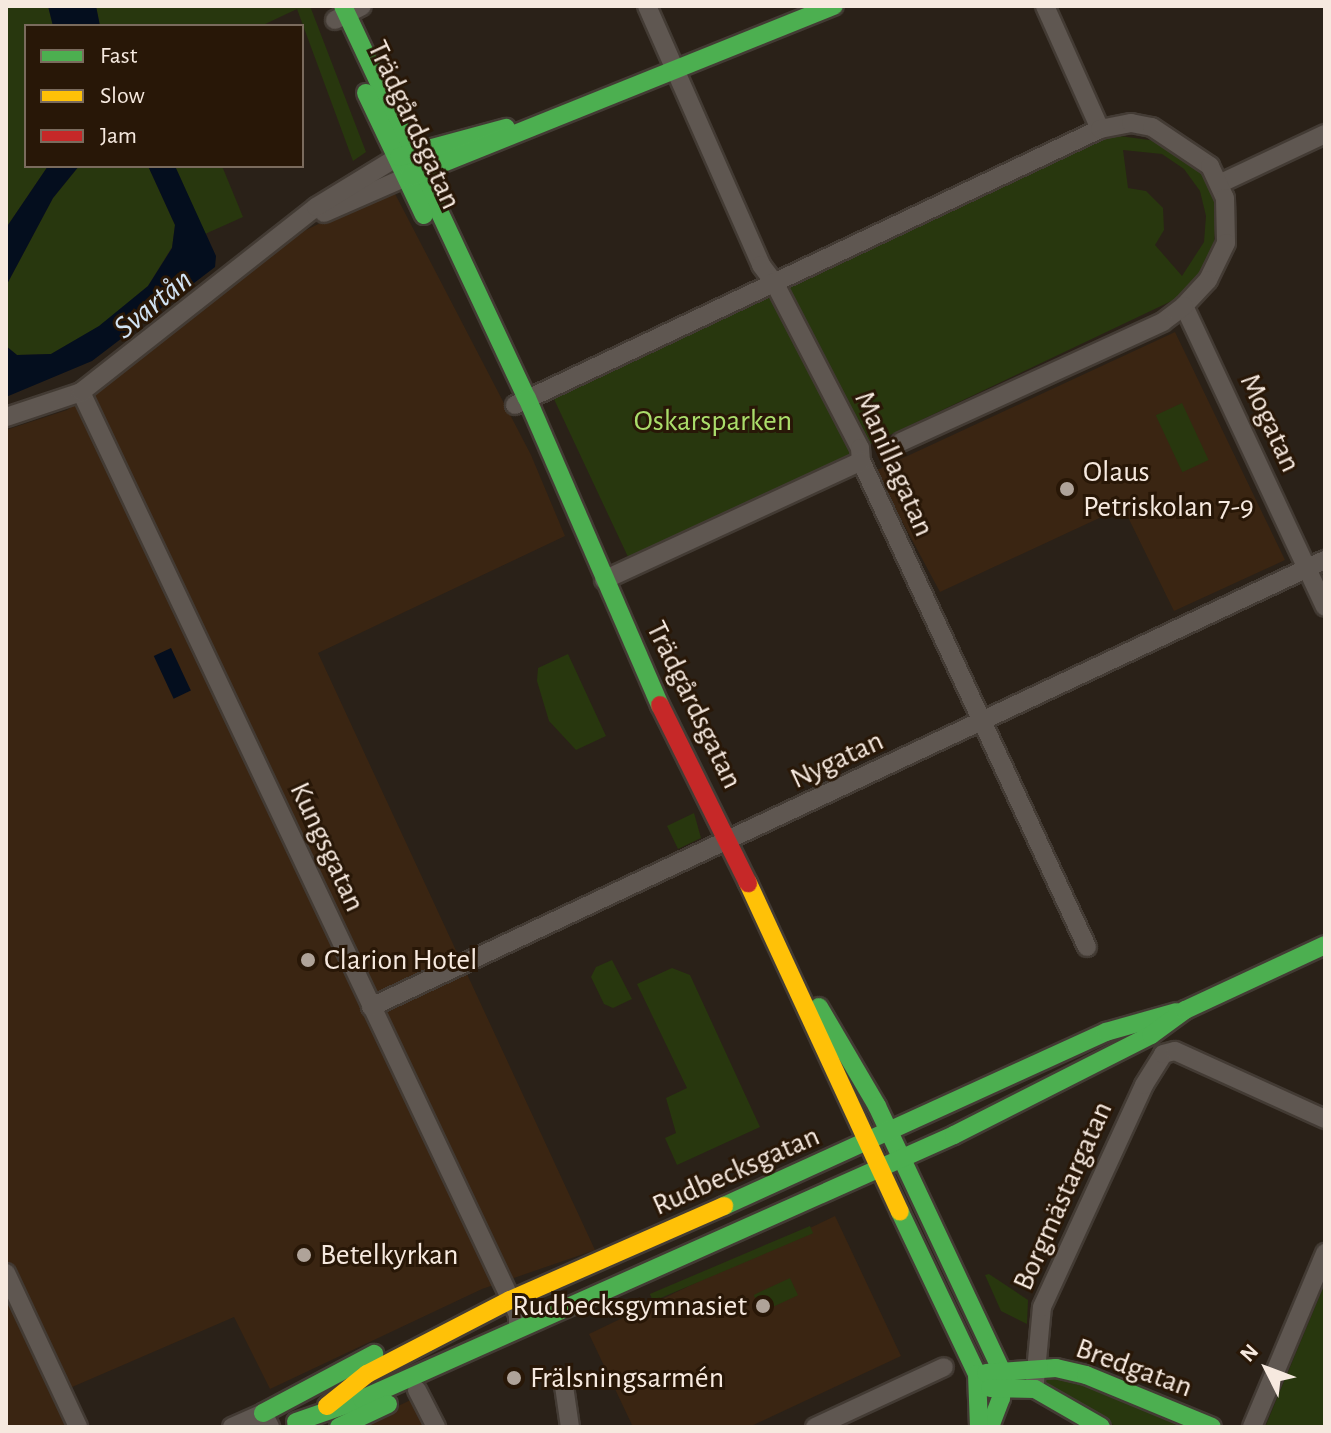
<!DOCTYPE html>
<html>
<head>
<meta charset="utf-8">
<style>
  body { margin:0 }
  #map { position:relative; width:1331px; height:1433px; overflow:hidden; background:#2a2118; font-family:"Alegreya Sans",sans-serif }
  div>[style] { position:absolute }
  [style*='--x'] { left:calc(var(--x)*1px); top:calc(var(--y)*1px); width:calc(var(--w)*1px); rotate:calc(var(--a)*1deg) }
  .built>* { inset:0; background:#3a2512 }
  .green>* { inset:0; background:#28370e; transform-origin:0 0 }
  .water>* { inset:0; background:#040e1e; transform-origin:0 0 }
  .roads { filter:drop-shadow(2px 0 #433b34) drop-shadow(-2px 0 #433b34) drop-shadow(0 2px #433b34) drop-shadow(0 -2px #433b34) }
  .street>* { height:18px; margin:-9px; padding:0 9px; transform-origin:9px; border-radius:9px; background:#5f5751 }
  .fast>* { height:18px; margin:-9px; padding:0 9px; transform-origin:9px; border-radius:9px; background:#4caf50 }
  .slow>* { height:18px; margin:-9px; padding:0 9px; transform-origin:9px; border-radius:9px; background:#ffc107 }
  .jam>* { height:18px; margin:-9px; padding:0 9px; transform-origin:9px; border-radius:9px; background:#c62828 }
  .dots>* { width:22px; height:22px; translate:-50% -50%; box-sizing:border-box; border:4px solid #281707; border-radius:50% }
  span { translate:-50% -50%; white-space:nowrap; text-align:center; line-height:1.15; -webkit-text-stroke:6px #281707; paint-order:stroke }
  .street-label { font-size:30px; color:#f6e9df }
  .park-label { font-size:30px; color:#aadd6a }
  .poi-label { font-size:30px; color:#f6e9df }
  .left { translate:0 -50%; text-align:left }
  .right { translate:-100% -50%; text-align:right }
  .water-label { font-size:32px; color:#d1e3f4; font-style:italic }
  .frame { position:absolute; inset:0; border:8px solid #f6e9df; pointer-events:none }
  .legend { position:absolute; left:24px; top:24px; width:280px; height:144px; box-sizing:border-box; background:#281707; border:2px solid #7a6b5d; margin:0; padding:10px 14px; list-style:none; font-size:24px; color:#f6e9df }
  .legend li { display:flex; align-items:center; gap:16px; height:40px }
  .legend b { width:40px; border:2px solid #7a6b5d }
  .north { position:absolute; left:1227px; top:1329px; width:80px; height:80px; -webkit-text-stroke:6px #281707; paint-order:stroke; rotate:312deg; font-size:22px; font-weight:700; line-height:32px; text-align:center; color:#f6e9df }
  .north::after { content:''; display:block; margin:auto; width:28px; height:36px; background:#f6e9df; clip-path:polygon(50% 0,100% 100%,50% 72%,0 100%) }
</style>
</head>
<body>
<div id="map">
  <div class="built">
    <div style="clip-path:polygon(392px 188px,531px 455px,565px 536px,318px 653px,595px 1250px,482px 1289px,270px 1389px,234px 1317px,56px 1394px,70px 1427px,6px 1427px,6px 430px,67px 410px,302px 232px)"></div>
    <div style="clip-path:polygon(1175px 332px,1285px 560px,1174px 611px,1123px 507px,940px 592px,875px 471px)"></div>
    <div style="clip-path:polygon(835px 1216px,901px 1356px,749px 1427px,633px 1427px,589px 1334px)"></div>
    <div style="clip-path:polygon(419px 1396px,434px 1427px,354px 1427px)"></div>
  </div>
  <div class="green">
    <div style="clip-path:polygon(6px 6px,48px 6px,53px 26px,26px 26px,26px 166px,48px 166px,6px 228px)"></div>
    <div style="clip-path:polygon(96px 6px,310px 6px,366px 152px,353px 161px,297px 9px,261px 26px,100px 26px)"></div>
    <div style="clip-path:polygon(evenodd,1112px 135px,1164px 142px,1198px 167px,1212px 190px,1217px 205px,1213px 256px,1182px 296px,629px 559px,553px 397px,1112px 135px,1123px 150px,1162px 154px,1184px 169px,1200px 191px,1206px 216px,1204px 242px,1182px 276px,1155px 245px,1164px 230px,1163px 208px,1146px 191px,1128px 188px,1123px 150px)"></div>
    <div style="clip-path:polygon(79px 166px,148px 166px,175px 225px,172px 247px,148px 286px,100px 326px,51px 354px,17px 355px,6px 346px,6px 286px,53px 198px)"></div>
    <div style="clip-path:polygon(175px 166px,222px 166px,243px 217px,205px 234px)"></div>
    <div style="left:1182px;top:403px;width:63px;height:29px;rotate:65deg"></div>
    <div style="clip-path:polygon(568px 654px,606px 736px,576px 750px,549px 721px,537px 681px,538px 668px)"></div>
    <div style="clip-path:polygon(694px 813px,701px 838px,678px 849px,667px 826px)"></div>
    <div style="clip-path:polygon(612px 960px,632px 999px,613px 1008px,604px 1004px,591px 977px,596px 967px)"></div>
    <div style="clip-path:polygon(672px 968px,690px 975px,760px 1127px,677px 1165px,665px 1138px,676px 1133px,666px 1098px,687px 1088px,637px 984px)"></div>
    <div style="left:810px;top:1226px;width:8px;height:174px;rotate:67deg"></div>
    <div style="clip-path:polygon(989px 1274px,1028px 1300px,1027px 1324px,1001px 1311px,985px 1275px)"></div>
    <div style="left:790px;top:1278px;width:19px;height:40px;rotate:65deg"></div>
    <div style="clip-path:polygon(1325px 1283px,1325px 1427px,1265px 1427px)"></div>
    <div style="clip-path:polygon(1070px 1376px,1195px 1427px,1117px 1427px,1045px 1385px,1044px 1379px)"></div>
  </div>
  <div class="water">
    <div style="clip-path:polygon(48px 6px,96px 6px,100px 26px,53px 26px)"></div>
    <div style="clip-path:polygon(48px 166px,79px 166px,53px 198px,6px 286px,6px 228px)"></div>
    <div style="clip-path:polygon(148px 166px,175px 166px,216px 256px,215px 267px,92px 361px,6px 397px,6px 346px,17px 355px,51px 354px,99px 326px,148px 286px,172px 248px,175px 225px)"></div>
    <div style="left:171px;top:648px;width:47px;height:19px;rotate:65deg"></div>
  </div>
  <div class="roads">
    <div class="street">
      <div style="--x:647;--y:6;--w:283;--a:66.2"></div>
      <div style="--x:761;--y:265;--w:21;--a:53"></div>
      <div style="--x:774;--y:282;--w:187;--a:62.6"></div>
      <div style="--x:860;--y:448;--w:13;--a:86"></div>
      <div style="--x:861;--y:461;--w:536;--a:65.06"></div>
      <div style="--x:1045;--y:6;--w:135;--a:65.9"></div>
      <div style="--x:335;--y:20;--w:30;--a:-27"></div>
      <div style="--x:1221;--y:183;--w:115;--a:-25.2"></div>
      <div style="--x:324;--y:213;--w:90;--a:-23.7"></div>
      <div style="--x:1184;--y:306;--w:332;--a:64.9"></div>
      <div style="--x:81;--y:392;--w:1021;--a:64.66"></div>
      <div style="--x:518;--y:1315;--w:12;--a:90"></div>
      <div style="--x:515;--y:405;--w:647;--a:-25.26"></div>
      <div style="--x:1100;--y:129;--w:32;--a:-11"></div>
      <div style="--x:1131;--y:123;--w:21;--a:11"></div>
      <div style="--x:1152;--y:127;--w:70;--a:33.9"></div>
      <div style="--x:1210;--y:166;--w:35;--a:65"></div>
      <div style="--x:1225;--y:198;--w:45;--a:88.7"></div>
      <div style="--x:1226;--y:243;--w:41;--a:115.9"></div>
      <div style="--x:1208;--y:280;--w:35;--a:133"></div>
      <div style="--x:1184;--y:306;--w:26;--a:143"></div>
      <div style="--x:1163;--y:322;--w:288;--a:155.4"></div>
      <div style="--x:6;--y:417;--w:79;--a:-18.4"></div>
      <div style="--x:81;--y:392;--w:299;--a:-38.2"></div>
      <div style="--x:316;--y:207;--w:94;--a:-31.5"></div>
      <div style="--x:604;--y:580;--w:283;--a:-24.8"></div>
      <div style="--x:371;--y:1007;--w:1054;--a:-25.11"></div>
      <div style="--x:6;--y:1273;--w:170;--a:64.9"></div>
      <div style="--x:1035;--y:1382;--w:75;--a:-84.7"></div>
      <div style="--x:1042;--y:1307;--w:244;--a:-65.3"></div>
      <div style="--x:1144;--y:1085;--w:36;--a:-58"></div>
      <div style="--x:1163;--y:1054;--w:12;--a:-14"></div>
      <div style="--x:1175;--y:1051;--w:165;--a:24.4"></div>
      <div style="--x:564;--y:1386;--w:41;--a:81.7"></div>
      <div style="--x:417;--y:1390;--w:42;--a:62.8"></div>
      <div style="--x:232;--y:1427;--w:34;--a:-24"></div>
      <div style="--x:263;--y:1413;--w:16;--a:63"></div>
      <div style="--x:815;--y:1427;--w:142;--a:-24.9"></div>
      <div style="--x:1252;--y:1427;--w:189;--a:-67.2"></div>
    </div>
    <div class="fast">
      <div style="--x:343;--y:6;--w:433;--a:64.9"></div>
      <div style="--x:527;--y:398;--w:335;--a:66.6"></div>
      <div style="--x:366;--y:93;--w:135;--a:64.6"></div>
      <div style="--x:399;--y:157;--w:111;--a:-15.2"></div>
      <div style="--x:408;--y:177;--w:459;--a:-21.9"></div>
      <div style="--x:819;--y:1007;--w:115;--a:59.6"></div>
      <div style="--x:877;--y:1106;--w:294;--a:64.8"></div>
      <div style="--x:1002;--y:1372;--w:26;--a:92"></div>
      <div style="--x:1001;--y:1398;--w:31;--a:111"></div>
      <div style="--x:724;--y:1206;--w:420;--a:-24.5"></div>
      <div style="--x:1106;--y:1032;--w:73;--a:-15.9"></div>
      <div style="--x:900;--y:1212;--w:179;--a:64.6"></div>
      <div style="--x:977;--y:1374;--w:53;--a:87.8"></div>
      <div style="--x:986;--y:1373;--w:70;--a:-4.1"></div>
      <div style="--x:1056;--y:1368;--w:31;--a:13"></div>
      <div style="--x:1086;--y:1375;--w:136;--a:22.4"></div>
      <div style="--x:990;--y:1388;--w:45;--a:1.3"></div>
      <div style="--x:1035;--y:1389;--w:76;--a:29.9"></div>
      <div style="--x:263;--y:1413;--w:126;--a:-28"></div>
      <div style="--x:296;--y:1422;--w:70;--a:-19.2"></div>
      <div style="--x:362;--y:1399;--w:648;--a:-24.03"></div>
      <div style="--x:954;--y:1135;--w:221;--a:-26.9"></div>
      <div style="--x:1151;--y:1035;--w:42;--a:-36.3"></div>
      <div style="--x:1185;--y:1010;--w:154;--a:-24.9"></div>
      <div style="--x:339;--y:1427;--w:54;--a:-25.1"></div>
    </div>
    <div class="slow">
      <div style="--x:748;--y:883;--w:362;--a:65.2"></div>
      <div style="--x:327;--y:1406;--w:51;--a:-38.7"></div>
      <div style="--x:367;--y:1374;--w:161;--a:-27.4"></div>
      <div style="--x:510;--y:1300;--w:234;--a:-23.7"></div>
    </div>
    <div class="jam">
      <div style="--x:660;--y:705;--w:199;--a:63.7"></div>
    </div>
  </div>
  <div class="dots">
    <div style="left:1067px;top:489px;background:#afa399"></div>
    <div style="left:308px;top:960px;background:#afa399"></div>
    <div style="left:304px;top:1255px;background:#afa399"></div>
    <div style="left:763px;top:1306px;background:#afa399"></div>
    <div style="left:514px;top:1378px;background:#afa399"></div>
  </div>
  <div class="street-label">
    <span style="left:414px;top:125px;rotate:65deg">Trädgårdsgatan</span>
    <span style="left:1270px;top:423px;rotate:65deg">Mogatan</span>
    <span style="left:894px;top:464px;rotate:66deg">Manillagatan</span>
    <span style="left:694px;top:705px;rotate:64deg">Trädgårdsgatan</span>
    <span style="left:837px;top:760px;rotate:-25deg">Nygatan</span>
    <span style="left:327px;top:847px;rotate:65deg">Kungsgatan</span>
    <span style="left:736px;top:1171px;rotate:-24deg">Rudbecksgatan</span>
    <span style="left:1063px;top:1196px;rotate:-66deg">Borgmästargatan</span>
    <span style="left:1134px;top:1368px;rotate:20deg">Bredgatan</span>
  </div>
  <div class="park-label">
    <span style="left:713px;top:421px">Oskarsparken</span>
  </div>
  <div class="poi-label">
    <span class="left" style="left:1083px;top:489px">Olaus<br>Petriskolan 7-9</span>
    <span class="left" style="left:324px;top:960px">Clarion Hotel</span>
    <span class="left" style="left:320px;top:1255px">Betelkyrkan</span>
    <span class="right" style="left:747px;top:1306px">Rudbecksgymnasiet</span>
    <span class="left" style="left:530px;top:1378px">Frälsningsarmén</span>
  </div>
  <div class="water-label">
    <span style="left:153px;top:304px;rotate:-39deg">Svartån</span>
  </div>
  <div class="frame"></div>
  <ul class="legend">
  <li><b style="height:10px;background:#4caf50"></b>Fast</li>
  <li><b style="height:10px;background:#ffc107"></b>Slow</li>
  <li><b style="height:10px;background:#c62828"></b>Jam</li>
  </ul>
  <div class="north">N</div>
</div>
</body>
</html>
